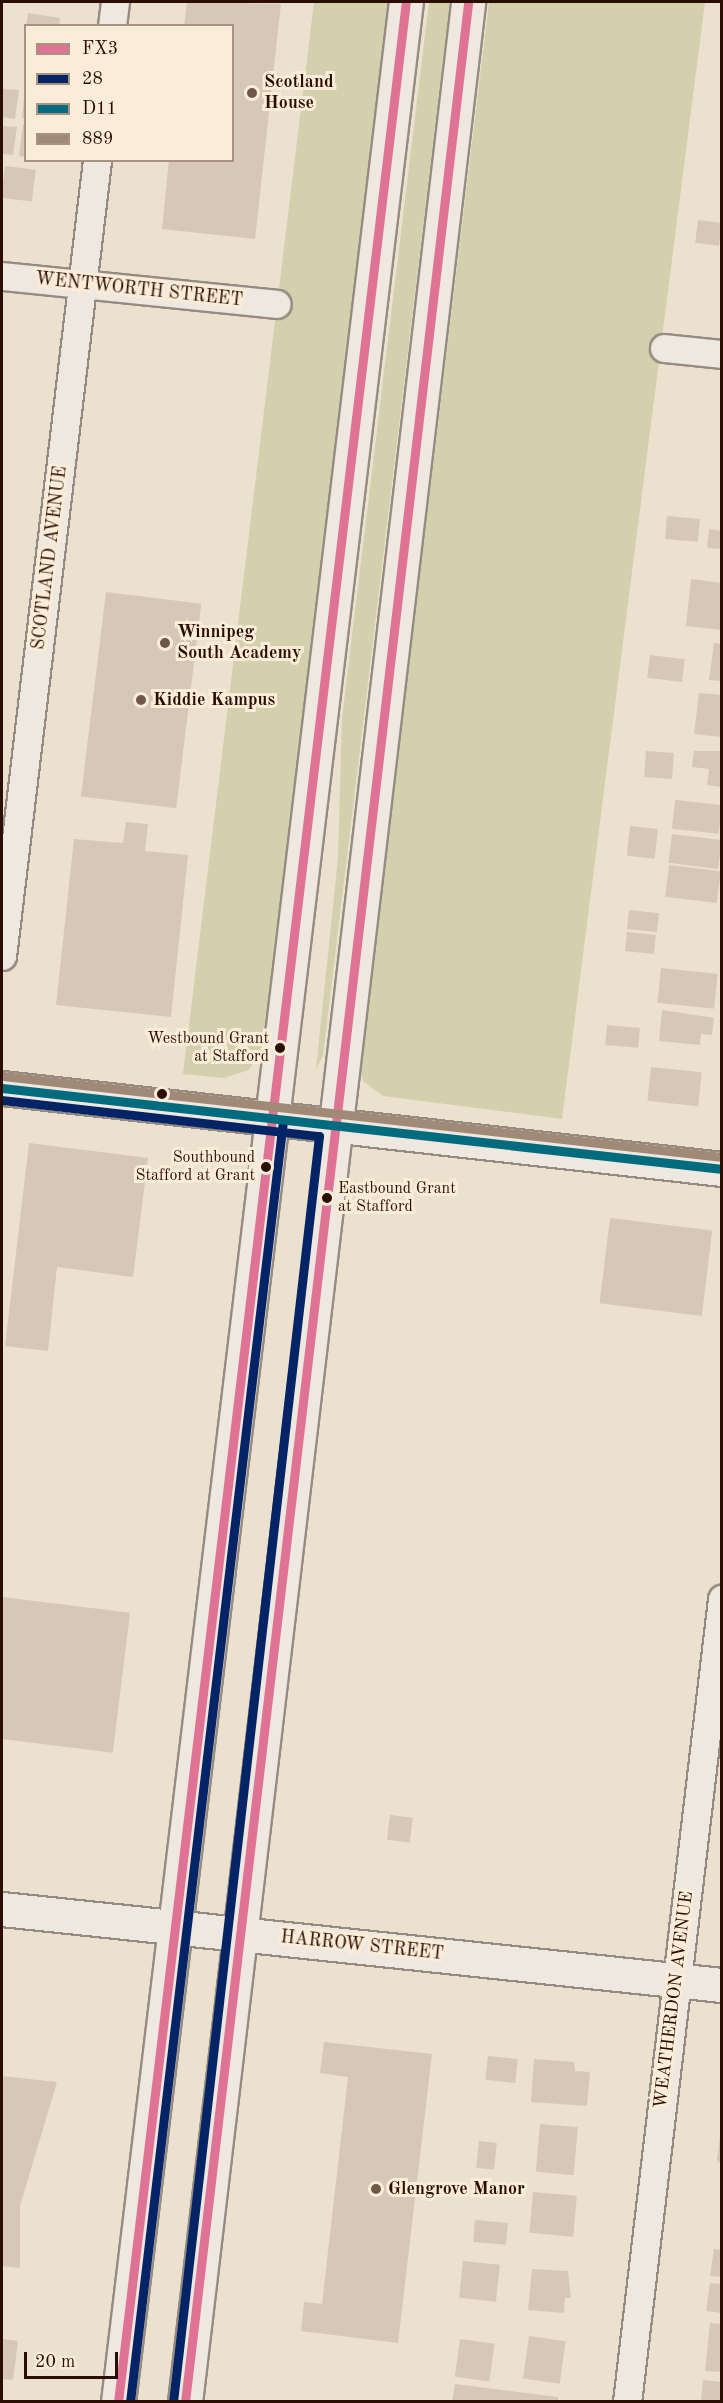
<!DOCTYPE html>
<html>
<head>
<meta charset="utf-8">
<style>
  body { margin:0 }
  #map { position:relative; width:723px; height:2403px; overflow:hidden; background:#ece0cf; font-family:"Old Standard TT",serif }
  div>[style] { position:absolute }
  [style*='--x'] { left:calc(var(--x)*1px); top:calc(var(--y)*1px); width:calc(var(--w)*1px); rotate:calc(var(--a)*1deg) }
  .green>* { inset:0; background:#d4d0ad }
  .building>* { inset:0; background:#d7c7b8; transform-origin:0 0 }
  .roads { filter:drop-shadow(2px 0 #968b81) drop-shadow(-2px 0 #968b81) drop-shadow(0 2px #968b81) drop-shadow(0 -2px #968b81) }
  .minor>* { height:27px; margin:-13.5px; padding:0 13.5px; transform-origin:13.5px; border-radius:13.5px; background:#efe8e0 }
  .tertiary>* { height:33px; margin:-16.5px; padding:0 16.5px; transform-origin:16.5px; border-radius:16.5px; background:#efe8e0 }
  .secondary>* { height:33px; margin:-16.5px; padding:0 16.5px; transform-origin:16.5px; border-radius:16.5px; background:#efe8e0 }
  .bus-1>* { height:9px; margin:-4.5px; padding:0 4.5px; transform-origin:4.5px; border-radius:4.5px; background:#de7396 }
  .bus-2>* { height:9px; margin:-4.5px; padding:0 4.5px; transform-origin:4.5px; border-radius:4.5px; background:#052465 }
  .bus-3>* { height:9px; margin:-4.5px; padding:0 4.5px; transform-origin:4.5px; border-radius:4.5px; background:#026c7e }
  .bus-4>* { height:9px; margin:-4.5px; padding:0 4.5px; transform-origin:4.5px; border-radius:4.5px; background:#a08a77 }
  .dots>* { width:16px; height:16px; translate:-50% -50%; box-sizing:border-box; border:3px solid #faedd8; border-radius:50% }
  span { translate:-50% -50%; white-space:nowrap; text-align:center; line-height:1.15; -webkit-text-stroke:6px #faedd8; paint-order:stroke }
  .bus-label { font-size:16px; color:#2c0d01 }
  .right { translate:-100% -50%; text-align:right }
  .left { translate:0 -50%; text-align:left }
  .poi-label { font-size:18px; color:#2c0d01; font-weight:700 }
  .street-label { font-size:18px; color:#2c0d01 }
  .frame { position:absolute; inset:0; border:3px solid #2c0d01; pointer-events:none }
  .legend { position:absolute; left:24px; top:24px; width:210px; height:138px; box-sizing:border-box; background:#faedd8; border:2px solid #a89382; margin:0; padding:8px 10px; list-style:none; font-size:18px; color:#2c0d01 }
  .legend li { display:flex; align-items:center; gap:12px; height:30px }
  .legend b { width:30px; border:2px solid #a89382 }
  .scale { position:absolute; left:24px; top:2352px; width:94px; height:27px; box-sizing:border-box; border:3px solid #2c0d01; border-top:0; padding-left:8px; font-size:18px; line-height:21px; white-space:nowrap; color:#2c0d01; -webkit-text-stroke:4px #faedd8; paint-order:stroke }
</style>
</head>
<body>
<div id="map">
  <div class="green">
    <div style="clip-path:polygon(314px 2px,389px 2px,264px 1042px,249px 1070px,224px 1078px,183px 1074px)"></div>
    <div style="clip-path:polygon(429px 2px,450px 2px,323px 1056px,316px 1069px,338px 858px,342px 718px)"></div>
    <div style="clip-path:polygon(489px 2px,705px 2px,562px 1119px,383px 1096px,363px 1081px,360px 1069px)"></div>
  </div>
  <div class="building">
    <div style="clip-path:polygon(187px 2px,281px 4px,255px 239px,162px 229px,169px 160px,232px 160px,232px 26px,184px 26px)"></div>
    <div style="clip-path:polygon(28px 13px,60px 18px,59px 26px,26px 26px)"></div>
    <div style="clip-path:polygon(2px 89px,19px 90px,15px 119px,2px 117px)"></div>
    <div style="clip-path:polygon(24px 98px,26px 98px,26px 119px,22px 118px)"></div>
    <div style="clip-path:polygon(23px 124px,26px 125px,26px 157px,19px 156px)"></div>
    <div style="clip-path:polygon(2px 126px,17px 127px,13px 155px,2px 154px)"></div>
    <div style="left:5px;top:166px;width:31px;height:32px;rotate:7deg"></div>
    <div style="left:698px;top:220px;width:24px;height:23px;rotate:7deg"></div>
    <div style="left:667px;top:516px;width:33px;height:23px;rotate:5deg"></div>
    <div style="clip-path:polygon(709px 529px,722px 531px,722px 549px,707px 548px)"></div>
    <div style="clip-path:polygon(691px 579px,722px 583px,722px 630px,686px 626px)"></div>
    <div style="left:106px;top:592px;width:96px;height:206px;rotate:7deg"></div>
    <div style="clip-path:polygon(714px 643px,722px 644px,722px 681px,709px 680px)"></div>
    <div style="left:650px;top:655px;width:35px;height:23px;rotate:7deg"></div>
    <div style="clip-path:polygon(699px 693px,722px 695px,722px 737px,694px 734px)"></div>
    <div style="left:646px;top:751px;width:28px;height:26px;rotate:4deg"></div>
    <div style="clip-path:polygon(694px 751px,722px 751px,722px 787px,707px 785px,709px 769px,692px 767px)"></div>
    <div style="left:675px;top:800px;width:47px;height:29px;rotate:6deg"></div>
    <div style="clip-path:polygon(126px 822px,148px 824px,145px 851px,188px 855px,171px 1017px,56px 1005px,74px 839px,123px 843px)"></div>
    <div style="left:630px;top:826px;width:28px;height:30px;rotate:6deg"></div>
    <div style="left:672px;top:834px;width:50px;height:29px;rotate:7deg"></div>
    <div style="left:669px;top:865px;width:52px;height:32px;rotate:7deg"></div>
    <div style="left:629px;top:910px;width:30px;height:19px;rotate:6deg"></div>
    <div style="left:627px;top:932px;width:29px;height:19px;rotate:6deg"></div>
    <div style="left:661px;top:968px;width:57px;height:35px;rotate:6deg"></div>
    <div style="clip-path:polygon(662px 1010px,714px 1018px,712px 1035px,701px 1034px,700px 1045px,659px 1041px)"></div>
    <div style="left:607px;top:1025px;width:33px;height:20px;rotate:5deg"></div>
    <div style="left:651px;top:1067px;width:51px;height:34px;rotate:6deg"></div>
    <div style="clip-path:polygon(29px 1143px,148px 1158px,133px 1277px,57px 1267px,48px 1351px,5px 1346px)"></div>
    <div style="left:610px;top:1218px;width:103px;height:86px;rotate:7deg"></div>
    <div style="left:2px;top:1597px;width:129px;height:141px;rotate:7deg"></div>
    <div style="left:390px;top:1815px;width:23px;height:25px;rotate:7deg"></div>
    <div style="clip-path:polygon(324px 2042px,432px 2054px,398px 2343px,301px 2331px,304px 2302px,322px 2304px,348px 2077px,320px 2073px)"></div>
    <div style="left:488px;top:2056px;width:30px;height:24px;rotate:6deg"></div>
    <div style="clip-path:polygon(534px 2059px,574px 2062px,575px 2071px,590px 2072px,587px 2106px,531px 2102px)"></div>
    <div style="clip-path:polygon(2px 2076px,57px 2082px,20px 2206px,20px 2268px,2px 2266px)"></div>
    <div style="left:540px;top:2124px;width:38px;height:48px;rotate:5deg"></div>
    <div style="clip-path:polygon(720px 2135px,722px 2135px,722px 2165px,717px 2160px)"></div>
    <div style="left:479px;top:2141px;width:18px;height:27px;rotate:6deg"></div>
    <div style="left:533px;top:2192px;width:44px;height:41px;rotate:5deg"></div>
    <div style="left:475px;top:2220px;width:33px;height:22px;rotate:5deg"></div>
    <div style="clip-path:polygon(714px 2249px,722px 2250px,722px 2277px,710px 2276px)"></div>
    <div style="left:463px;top:2261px;width:37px;height:37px;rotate:6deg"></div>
    <div style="clip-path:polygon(532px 2269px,568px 2271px,571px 2298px,565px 2298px,564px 2313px,528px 2310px)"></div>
    <div style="clip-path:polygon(710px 2283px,722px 2284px,722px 2313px,706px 2311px)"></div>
    <div style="clip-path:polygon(710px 2323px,722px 2324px,722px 2372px,705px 2371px)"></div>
    <div style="left:529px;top:2336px;width:37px;height:43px;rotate:8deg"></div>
    <div style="clip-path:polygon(2px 2339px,18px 2341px,13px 2380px,2px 2379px)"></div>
    <div style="left:460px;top:2339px;width:35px;height:38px;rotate:8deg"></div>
    <div style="clip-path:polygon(703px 2380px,722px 2382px,722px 2402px,701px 2402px)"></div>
    <div style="clip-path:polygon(455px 2384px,558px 2397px,558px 2402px,452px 2402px)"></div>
  </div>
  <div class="roads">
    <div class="minor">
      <div style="--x:112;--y:26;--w:24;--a:-83"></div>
      <div style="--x:2;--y:276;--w:276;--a:5.8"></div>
      <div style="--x:664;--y:348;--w:58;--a:5.9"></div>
      <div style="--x:2;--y:956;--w:802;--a:-83.19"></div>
      <div style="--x:627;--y:2402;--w:809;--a:-83.25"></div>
    </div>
    <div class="tertiary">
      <div style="--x:2;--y:1088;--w:725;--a:6.42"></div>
      <div style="--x:2;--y:1909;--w:724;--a:6.03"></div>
    </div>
    <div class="secondary">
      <div style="--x:118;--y:2402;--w:2417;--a:-83.16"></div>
      <div style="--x:185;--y:2402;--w:2417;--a:-83.27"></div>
    </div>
  </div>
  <div class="bus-1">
    <div style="--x:118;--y:2402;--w:2417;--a:-83.16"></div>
    <div style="--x:185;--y:2402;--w:2417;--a:-83.27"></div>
  </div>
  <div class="bus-2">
    <div style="--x:2;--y:1100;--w:319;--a:6.5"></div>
    <div style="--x:319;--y:1136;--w:1273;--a:96.58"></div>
    <div style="--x:130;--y:2402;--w:1291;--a:-83.19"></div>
  </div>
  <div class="bus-3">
    <div style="--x:2;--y:1088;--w:725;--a:6.42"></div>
  </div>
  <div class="bus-4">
    <div style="--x:3;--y:1076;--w:724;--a:6.43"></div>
  </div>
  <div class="dots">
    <div style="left:252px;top:93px;background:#6f5749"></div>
    <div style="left:165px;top:643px;background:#6f5749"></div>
    <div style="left:141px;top:700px;background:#6f5749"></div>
    <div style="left:280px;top:1048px;background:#2c0d01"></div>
    <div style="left:162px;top:1094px;background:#2c0d01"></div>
    <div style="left:266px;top:1167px;background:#2c0d01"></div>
    <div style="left:327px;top:1198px;background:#2c0d01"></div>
    <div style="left:376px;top:2189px;background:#6f5749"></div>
  </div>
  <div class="bus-label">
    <span class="right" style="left:269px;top:1048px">Westbound Grant<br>at Stafford</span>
    <span class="right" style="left:255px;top:1167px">Southbound<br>Stafford at Grant</span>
    <span class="left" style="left:338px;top:1198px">Eastbound Grant<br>at Stafford</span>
  </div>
  <div class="poi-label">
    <span class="left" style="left:264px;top:93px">Scotland<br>House</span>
    <span class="left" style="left:177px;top:643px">Winnipeg<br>South Academy</span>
    <span class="left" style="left:153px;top:700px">Kiddie Kampus</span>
    <span class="left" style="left:388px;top:2189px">Glengrove Manor</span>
  </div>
  <div class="street-label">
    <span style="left:139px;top:290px;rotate:6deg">WENTWORTH STREET</span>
    <span style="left:50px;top:558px;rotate:-83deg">SCOTLAND AVENUE</span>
    <span style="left:362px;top:1946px;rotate:6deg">HARROW STREET</span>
    <span style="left:674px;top:2000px;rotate:-83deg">WEATHERDON AVENUE</span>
  </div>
  <div class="frame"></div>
  <ul class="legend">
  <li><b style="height:8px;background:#de7396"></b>FX3</li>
  <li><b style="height:8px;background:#052465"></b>28</li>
  <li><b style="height:8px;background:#026c7e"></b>D11</li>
  <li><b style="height:8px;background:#a08a77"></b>889</li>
  </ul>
  <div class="scale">20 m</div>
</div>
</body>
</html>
